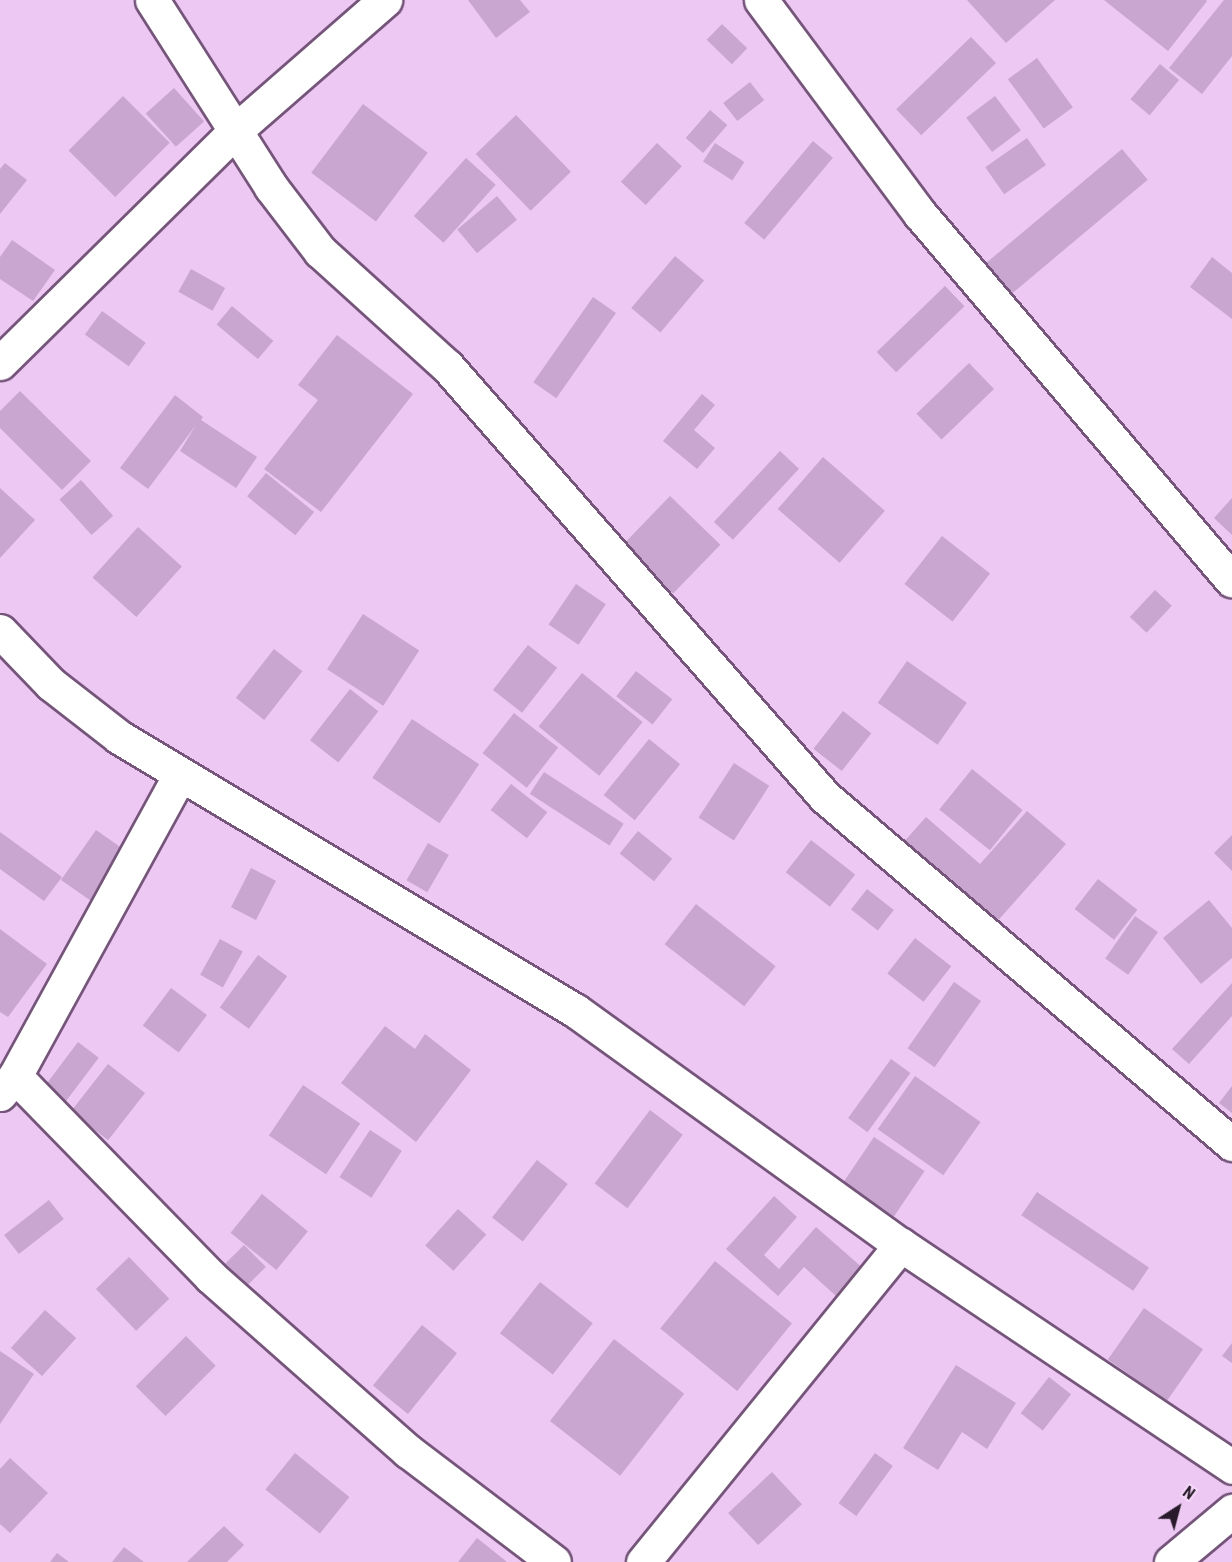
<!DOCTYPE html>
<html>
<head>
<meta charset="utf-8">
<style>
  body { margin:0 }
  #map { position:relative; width:1232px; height:1562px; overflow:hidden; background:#ecc8f2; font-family:"Roboto Condensed",sans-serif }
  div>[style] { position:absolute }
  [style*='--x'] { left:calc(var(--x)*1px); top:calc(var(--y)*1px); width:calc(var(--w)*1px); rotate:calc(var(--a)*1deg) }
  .building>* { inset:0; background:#c9a6cf; transform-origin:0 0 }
  .roads { filter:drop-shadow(2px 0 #75557a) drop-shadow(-2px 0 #75557a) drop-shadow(0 2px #75557a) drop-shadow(0 -2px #75557a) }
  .street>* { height:33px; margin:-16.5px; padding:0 16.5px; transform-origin:16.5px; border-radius:16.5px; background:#fff }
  span { translate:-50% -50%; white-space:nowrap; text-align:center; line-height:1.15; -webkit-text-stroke:6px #f5d8fa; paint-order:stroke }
  .north { position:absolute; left:1148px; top:1478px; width:60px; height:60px; -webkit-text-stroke:4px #f5d8fa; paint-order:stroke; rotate:36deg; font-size:16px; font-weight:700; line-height:24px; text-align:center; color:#281a2a }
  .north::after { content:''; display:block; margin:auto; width:21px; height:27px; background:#281a2a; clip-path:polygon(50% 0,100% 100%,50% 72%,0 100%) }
</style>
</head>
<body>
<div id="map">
  <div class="building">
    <div style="clip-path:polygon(468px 0,520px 0,530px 12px,496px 38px)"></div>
    <div style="clip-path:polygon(967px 0,1055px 0,1006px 43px)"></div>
    <div style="clip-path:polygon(1104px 0,1206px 0,1207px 1px,1168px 51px)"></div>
    <div style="clip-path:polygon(1224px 0,1232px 0,1232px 56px,1202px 94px,1169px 68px)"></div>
    <div style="left:722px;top:24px;width:35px;height:22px;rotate:44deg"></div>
    <div style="left:971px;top:37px;width:36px;height:104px;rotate:46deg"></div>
    <div style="left:1037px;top:58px;width:61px;height:36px;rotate:54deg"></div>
    <div style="left:1160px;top:64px;width:25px;height:46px;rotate:40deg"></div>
    <div style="left:750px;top:82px;width:23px;height:34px;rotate:52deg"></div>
    <div style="left:174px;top:88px;width:45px;height:38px;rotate:48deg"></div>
    <div style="left:123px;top:96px;width:66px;height:77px;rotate:45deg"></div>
    <div style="left:995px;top:96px;width:43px;height:36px;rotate:53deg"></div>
    <div style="left:363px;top:104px;width:81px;height:86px;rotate:37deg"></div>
    <div style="left:710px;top:110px;width:23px;height:37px;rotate:41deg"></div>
    <div style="left:516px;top:115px;width:79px;height:56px;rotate:46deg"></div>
    <div style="left:1027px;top:138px;width:33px;height:51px;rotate:55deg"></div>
    <div style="left:813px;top:141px;width:26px;height:107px;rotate:40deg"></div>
    <div style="left:657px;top:143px;width:34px;height:53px;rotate:43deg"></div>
    <div style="left:715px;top:143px;width:35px;height:22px;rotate:33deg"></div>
    <div style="left:1122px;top:149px;width:40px;height:179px;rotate:50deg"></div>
    <div style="left:466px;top:158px;width:40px;height:78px;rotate:42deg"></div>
    <div style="clip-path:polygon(5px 163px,27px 180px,0 214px,0 169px)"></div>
    <div style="left:497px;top:196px;width:31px;height:52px;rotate:50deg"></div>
    <div style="clip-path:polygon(12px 240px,55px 270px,33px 301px,0 279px,0 257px)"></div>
    <div style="left:675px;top:256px;width:38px;height:68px;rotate:40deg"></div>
    <div style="clip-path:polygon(1212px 257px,1232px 273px,1232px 319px,1190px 287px)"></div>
    <div style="left:191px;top:269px;width:39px;height:26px;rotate:29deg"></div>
    <div style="left:945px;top:286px;width:28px;height:95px;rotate:46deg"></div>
    <div style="left:593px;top:297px;width:28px;height:104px;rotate:35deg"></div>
    <div style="left:232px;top:306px;width:54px;height:24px;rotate:40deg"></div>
    <div style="left:102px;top:311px;width:54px;height:29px;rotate:36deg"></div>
    <div style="clip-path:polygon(337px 335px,413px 394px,321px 512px,264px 469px,318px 400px,298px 385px)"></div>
    <div style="left:969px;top:363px;width:36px;height:73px;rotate:46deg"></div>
    <div style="clip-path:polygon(20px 391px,91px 461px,62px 490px,0 428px,0 411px)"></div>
    <div style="clip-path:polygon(702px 394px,715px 405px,694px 430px,715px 448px,697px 469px,663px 441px)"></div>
    <div style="clip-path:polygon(175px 395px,203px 417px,201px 420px,257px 457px,236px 488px,180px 451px,196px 425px,148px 489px,120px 468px)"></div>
    <div style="left:780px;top:451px;width:26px;height:97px;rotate:43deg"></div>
    <div style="left:823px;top:457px;width:82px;height:69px;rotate:41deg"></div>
    <div style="left:266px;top:473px;width:62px;height:30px;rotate:39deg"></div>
    <div style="left:81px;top:480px;width:48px;height:29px;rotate:48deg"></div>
    <div style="clip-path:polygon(0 488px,35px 520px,0 558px)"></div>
    <div style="left:670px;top:496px;width:70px;height:68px;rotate:44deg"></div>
    <div style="clip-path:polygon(1232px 498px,1232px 535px,1214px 518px)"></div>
    <div style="left:138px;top:527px;width:59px;height:68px;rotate:42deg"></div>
    <div style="left:942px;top:536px;width:61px;height:61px;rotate:38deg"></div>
    <div style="left:576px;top:584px;width:36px;height:49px;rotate:34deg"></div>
    <div style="left:1155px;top:590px;width:23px;height:37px;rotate:43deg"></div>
    <div style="left:363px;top:614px;width:67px;height:66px;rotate:33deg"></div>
    <div style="left:528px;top:645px;width:37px;height:57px;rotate:38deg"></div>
    <div style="left:274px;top:649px;width:36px;height:62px;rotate:38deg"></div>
    <div style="left:907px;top:661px;width:73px;height:51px;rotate:35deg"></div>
    <div style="left:636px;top:671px;width:46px;height:32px;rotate:38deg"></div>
    <div style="left:582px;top:673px;width:78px;height:69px;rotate:39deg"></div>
    <div style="left:350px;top:689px;width:36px;height:65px;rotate:38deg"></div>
    <div style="left:843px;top:711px;width:36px;height:48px;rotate:38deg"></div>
    <div style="left:514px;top:713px;width:56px;height:51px;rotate:38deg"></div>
    <div style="left:412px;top:719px;width:81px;height:71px;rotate:34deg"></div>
    <div style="left:649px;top:739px;width:40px;height:72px;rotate:39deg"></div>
    <div style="left:734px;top:763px;width:42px;height:65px;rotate:33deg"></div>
    <div style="left:972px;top:769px;width:65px;height:52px;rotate:39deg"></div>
    <div style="left:544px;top:772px;width:95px;height:26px;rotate:33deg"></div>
    <div style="left:511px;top:784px;width:46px;height:33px;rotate:38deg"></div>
    <div style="clip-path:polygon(1027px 811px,1066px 844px,994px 925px,902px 844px,926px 817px,980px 864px)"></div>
    <div style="left:96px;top:830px;width:38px;height:61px;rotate:35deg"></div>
    <div style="left:638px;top:831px;width:44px;height:29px;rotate:39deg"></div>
    <div style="clip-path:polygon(0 832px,62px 877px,44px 901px,0 869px)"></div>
    <div style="clip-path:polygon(1232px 835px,1232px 871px,1214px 853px)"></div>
    <div style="left:811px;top:840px;width:56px;height:41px;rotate:38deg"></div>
    <div style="left:428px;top:843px;width:24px;height:43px;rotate:30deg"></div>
    <div style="left:251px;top:868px;width:28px;height:44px;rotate:27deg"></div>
    <div style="left:1098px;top:879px;width:50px;height:38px;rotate:38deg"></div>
    <div style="left:867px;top:889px;width:34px;height:26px;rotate:38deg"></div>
    <div style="clip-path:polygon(1209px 900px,1232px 928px,1232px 958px,1201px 984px,1163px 938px)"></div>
    <div style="left:696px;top:904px;width:101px;height:51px;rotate:38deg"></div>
    <div style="left:1135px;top:916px;width:28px;height:52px;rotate:35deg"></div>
    <div style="clip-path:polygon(0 929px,47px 964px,8px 1017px,0 1012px)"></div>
    <div style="left:915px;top:938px;width:46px;height:45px;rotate:38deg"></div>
    <div style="left:220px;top:939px;width:26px;height:41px;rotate:29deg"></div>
    <div style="left:258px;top:955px;width:36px;height:65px;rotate:36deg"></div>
    <div style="left:954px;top:982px;width:33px;height:81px;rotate:35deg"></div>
    <div style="clip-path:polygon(1232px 983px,1232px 1016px,1189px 1064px,1172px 1049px)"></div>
    <div style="left:171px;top:988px;width:45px;height:47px;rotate:37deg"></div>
    <div style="clip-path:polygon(385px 1026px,415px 1049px,425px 1034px,471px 1070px,416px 1142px,341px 1083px)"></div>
    <div style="left:78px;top:1042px;width:26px;height:55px;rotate:37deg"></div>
    <div style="left:891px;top:1059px;width:24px;height:73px;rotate:36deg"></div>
    <div style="left:108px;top:1064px;width:47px;height:60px;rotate:38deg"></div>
    <div style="left:915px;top:1076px;width:80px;height:65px;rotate:35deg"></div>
    <div style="left:303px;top:1085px;width:69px;height:61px;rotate:34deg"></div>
    <div style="clip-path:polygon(1232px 1086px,1232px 1113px,1219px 1103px)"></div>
    <div style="left:650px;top:1110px;width:41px;height:92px;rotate:37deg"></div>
    <div style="left:370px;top:1130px;width:38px;height:56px;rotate:33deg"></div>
    <div style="left:874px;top:1137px;width:61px;height:55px;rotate:34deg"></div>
    <div style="left:537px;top:1160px;width:39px;height:73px;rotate:38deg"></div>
    <div style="left:1037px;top:1192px;width:135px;height:28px;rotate:34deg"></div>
    <div style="left:262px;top:1194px;width:59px;height:50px;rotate:39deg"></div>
    <div style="clip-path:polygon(774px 1196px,797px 1217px,764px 1255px,779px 1269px,816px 1227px,873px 1277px,847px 1306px,804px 1267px,778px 1296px,726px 1249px)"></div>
    <div style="left:49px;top:1200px;width:24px;height:57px;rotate:52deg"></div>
    <div style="left:458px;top:1209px;width:38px;height:49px;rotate:42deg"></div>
    <div style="left:244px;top:1245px;width:31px;height:28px;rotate:45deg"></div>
    <div style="left:129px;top:1257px;width:58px;height:46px;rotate:46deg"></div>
    <div style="left:715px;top:1261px;width:99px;height:87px;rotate:39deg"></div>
    <div style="left:540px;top:1282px;width:67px;height:65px;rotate:38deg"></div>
    <div style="left:1144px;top:1308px;width:72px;height:63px;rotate:35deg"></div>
    <div style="left:45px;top:1310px;width:42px;height:51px;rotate:42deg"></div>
    <div style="left:422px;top:1325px;width:45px;height:78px;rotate:39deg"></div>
    <div style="left:186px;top:1336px;width:42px;height:71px;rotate:45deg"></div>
    <div style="left:614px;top:1339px;width:89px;height:104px;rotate:38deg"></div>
    <div style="clip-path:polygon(1232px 1343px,1232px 1363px,1222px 1356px)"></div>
    <div style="clip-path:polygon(0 1351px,34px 1374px,0 1424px)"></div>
    <div style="clip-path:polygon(956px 1365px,1016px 1403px,987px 1449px,962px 1432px,938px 1470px,903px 1448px)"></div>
    <div style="left:1049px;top:1377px;width:28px;height:46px;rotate:38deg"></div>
    <div style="left:295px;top:1453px;width:70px;height:47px;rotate:39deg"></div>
    <div style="left:875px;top:1453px;width:22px;height:62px;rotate:36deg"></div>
    <div style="clip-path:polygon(10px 1458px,48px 1493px,10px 1533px,0 1524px,0 1469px)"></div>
    <div style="left:772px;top:1472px;width:44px;height:60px;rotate:47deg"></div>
    <div style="clip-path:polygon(224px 1526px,244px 1545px,227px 1562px,187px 1562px)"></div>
    <div style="clip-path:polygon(477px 1538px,507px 1562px,458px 1562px)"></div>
    <div style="clip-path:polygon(124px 1547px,144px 1562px,112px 1562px)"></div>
    <div style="clip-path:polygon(57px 1553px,69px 1562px,50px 1562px)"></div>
  </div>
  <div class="roads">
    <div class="street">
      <div style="--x:152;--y:0;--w:222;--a:57.5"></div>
      <div style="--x:271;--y:187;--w:81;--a:52.6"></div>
      <div style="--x:320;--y:251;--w:171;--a:42.2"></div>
      <div style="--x:447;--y:366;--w:573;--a:48.75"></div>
      <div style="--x:825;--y:797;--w:535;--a:40.45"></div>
      <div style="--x:761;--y:0;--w:267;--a:53.4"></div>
      <div style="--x:920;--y:214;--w:481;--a:49.6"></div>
      <div style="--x:0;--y:363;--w:332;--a:-44.6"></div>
      <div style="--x:236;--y:130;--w:198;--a:-41.1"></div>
      <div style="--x:0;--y:631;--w:74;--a:46.1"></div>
      <div style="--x:51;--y:684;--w:86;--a:37.9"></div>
      <div style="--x:119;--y:737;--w:533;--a:30.95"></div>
      <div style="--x:576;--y:1011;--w:400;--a:35.8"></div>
      <div style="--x:901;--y:1245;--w:399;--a:33.8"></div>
      <div style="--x:15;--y:1076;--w:281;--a:45.7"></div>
      <div style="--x:211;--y:1277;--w:263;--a:41.5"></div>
      <div style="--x:408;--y:1451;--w:183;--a:37.2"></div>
      <div style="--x:0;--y:1094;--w:23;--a:-50"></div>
      <div style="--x:15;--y:1076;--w:343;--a:-61.3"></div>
      <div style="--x:643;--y:1562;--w:409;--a:-50.9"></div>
      <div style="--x:1171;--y:1562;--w:80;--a:-39.9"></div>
    </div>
  </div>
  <div class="north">N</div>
</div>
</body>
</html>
